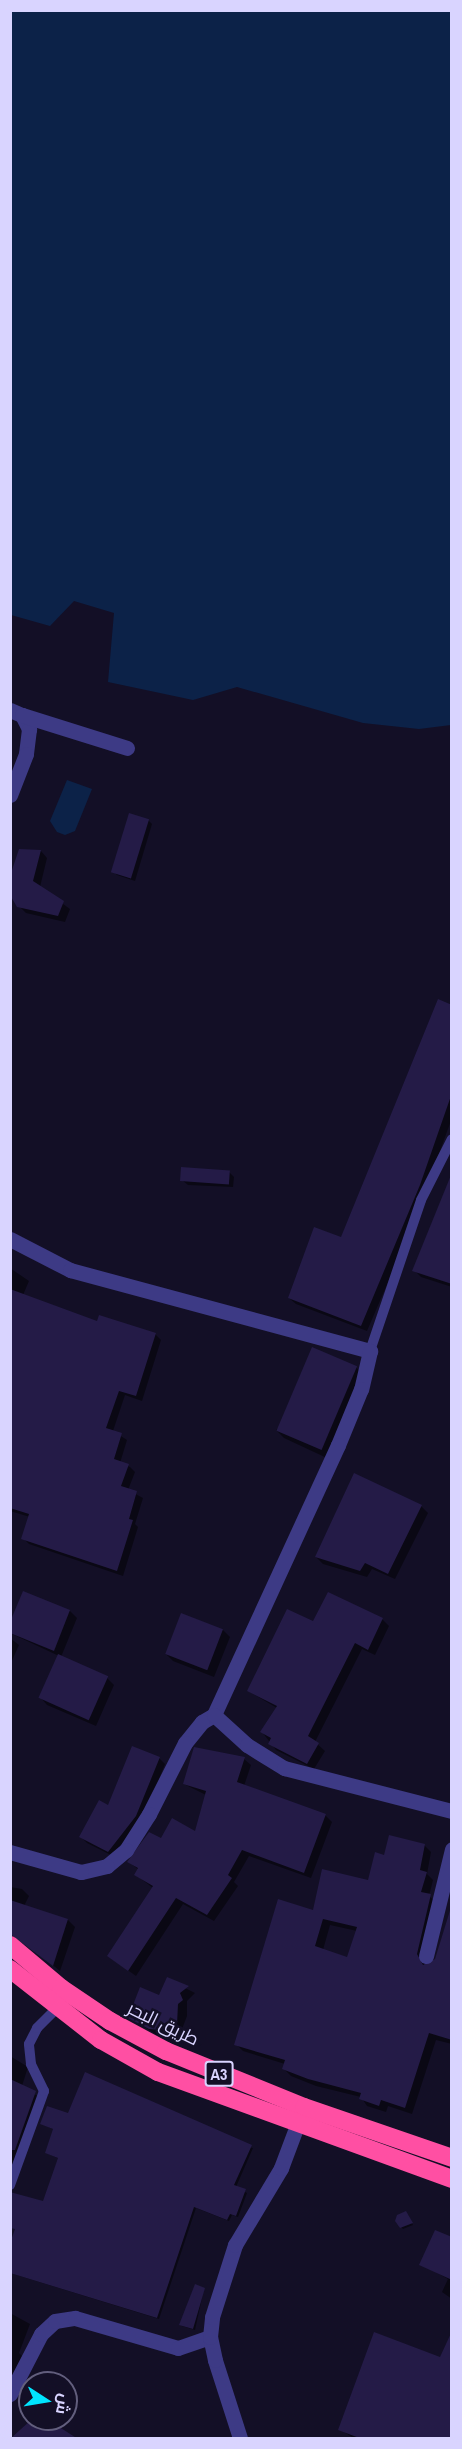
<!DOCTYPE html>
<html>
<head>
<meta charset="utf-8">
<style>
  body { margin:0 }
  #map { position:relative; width:462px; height:2449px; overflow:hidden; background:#130f26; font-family:"Archivo Narrow",Cairo,sans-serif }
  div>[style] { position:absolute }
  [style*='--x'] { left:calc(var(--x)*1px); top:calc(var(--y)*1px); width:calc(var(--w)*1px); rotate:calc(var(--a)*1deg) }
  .water>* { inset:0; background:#0c2248 }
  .shadow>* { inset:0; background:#0007 }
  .building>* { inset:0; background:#241b47; transform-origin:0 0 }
  .lane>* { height:10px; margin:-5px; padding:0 5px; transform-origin:5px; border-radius:5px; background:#3d3a85 }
  .street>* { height:15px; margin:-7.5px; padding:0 7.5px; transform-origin:7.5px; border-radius:7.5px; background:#3d3a85 }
  .highway>* { height:18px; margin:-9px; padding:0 9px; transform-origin:9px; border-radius:9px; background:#ff4fa3 }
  span { translate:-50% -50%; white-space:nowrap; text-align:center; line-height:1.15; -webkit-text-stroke:5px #130f26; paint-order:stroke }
  .shield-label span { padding:2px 4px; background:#130f26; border:2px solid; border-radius:4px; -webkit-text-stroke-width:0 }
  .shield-label { font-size:16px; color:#d9d4ff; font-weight:700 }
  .street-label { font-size:18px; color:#d9d4ff }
  .frame { position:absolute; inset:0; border:12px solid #d9d4ff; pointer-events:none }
  .north { position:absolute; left:18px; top:2371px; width:60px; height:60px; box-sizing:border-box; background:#130f26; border:2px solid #625e7d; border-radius:50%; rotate:102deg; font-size:16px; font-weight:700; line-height:24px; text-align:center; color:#d9d4ff }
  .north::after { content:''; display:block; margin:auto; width:21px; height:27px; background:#00e5ff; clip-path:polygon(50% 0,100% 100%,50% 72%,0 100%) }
</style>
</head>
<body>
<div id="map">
  <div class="water">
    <div style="clip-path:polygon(10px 11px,451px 11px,451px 725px,419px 729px,363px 723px,237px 687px,193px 700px,108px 682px,114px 613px,74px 601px,50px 626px,11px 615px)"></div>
    <div style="clip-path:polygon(67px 780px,92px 789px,75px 831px,65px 835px,57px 832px,50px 821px)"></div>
  </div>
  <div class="shadow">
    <div style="clip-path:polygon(148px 820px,152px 824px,135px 881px,117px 875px,113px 871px)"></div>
    <div style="clip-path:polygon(20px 850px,41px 851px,47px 858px,40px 887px,70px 909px,65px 922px,26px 913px,19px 906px)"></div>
    <div style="clip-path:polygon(452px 1005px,452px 1118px,414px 1222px,367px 1331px,296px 1304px,289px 1298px,342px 1239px)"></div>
    <div style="clip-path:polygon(229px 1172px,234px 1177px,233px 1187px,188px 1185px,183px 1181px)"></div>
    <div style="clip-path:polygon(452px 1198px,452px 1287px,421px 1277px,414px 1270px)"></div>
    <div style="clip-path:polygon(10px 1268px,29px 1281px,23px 1295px,98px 1323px,155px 1334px,161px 1340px,142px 1401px,125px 1395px,113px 1431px,127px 1440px,120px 1463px,130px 1467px,117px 1493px,130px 1467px,135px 1472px,128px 1490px,143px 1498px,135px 1524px,138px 1527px,123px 1576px,29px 1544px,23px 1538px,30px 1517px,10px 1511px)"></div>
    <div style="clip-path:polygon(356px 1367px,364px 1376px,329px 1459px,284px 1438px,276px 1430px)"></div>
    <div style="clip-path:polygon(421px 1506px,428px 1513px,395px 1579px,372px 1569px,367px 1577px,323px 1564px,316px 1557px)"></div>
    <div style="clip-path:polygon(24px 1593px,70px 1611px,77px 1618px,61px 1657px,107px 1678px,114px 1685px,96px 1726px,47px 1705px,41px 1698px,59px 1656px,10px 1633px)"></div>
    <div style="clip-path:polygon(182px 1614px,223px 1630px,230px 1637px,214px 1677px,173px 1661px,166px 1654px)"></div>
    <div style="clip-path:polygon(382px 1619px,389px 1626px,375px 1655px,362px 1649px,315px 1742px,325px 1751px,314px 1769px,276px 1750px,262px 1732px,277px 1708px,248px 1691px,313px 1623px)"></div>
    <div style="clip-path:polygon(10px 1638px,19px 1645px,10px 1665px)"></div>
    <div style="clip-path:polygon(159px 1758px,165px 1764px,142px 1822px,115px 1857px,87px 1843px,81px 1837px)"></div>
    <div style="clip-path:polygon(244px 1759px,251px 1765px,244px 1786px,325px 1815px,332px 1822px,311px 1878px,249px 1856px,234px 1882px,238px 1886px,214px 1921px,183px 1904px,136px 1976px,108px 1956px,153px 1888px,136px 1875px,139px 1870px,129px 1862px,161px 1840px,196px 1834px,206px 1795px,184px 1784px)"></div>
    <div style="clip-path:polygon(evenodd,424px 1845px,431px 1852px,427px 1874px,433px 1880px,429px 1896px,437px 1903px,424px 1966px,437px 1960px,452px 1906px,452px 2044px,436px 2040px,412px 2114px,388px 2106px,386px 2112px,367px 2106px,361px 2097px,316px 2086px,291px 2076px,284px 2069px,285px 2064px,243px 2051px,236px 2044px,314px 1912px,369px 1882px,386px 1856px,424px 1845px,330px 1925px,357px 1931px,348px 1959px,323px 1950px,330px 1925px)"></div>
    <div style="clip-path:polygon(10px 1887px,22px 1889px,29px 1896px,24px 1906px,68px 1920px,75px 1927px,60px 1971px,26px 1943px,10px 1938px)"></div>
    <div style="clip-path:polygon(167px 1979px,195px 1993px,187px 2001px,187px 2016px,179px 2037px,157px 2035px,130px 2018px,160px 1997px)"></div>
    <div style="clip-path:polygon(10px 2056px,28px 2067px,22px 2086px,42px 2099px,10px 2178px)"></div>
    <div style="clip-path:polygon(69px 2115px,253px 2148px,236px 2187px,247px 2193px,238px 2217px,232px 2215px,229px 2221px,196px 2208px,159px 2319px,10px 2273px,10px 2257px,86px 2214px,60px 2159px,46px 2153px,55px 2130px,42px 2124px)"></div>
    <div style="clip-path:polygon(408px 2215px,413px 2225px,403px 2229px,396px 2221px)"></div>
    <div style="clip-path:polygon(452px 2239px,452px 2299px,442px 2292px,448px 2279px,421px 2264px)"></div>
    <div style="clip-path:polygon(204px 2289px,195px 2330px,182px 2326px,181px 2325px)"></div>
    <div style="clip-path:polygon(10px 2313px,30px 2324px,19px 2353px,25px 2359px,10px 2395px)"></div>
    <div style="clip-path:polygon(340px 2429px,452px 2438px,353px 2438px)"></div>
  </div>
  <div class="building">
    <div style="left:129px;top:813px;width:21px;height:62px;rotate:17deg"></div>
    <div style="clip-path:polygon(19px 849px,41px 850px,33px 881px,64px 901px,58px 916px,17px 907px,10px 895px,10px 876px)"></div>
    <div style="clip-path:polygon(438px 999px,452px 1005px,452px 1093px,420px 1185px,361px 1326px,288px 1298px,314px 1227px,341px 1237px)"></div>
    <div style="left:181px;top:1167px;width:49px;height:14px;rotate:4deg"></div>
    <div style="clip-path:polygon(451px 1175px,452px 1175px,452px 1284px,412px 1271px)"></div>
    <div style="clip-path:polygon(10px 1289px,97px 1321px,99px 1315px,156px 1333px,136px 1396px,119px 1391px,106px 1428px,122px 1433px,114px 1459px,129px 1464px,121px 1486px,137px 1491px,129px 1519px,133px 1520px,117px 1571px,21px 1539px,29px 1514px,10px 1508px)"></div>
    <div style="left:312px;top:1347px;width:49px;height:91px;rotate:23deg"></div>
    <div style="clip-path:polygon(354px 1473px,422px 1505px,388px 1574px,365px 1563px,360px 1571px,315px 1557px)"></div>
    <div style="clip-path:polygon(23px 1591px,70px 1610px,54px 1651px,10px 1633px,10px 1622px)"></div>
    <div style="clip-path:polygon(328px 1592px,383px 1618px,368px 1650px,355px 1643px,308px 1736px,319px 1743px,307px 1764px,268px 1744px,271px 1738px,260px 1732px,277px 1706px,247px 1691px,287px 1609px,313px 1621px)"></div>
    <div style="left:181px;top:1613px;width:45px;height:44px;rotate:21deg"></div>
    <div style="left:58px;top:1654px;width:55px;height:48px;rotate:24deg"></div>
    <div style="clip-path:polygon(132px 1746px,160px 1757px,136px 1816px,108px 1852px,79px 1837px,99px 1800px,108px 1805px)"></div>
    <div style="clip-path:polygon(194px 1747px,245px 1757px,237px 1782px,326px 1814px,304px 1873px,242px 1850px,228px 1875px,232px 1878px,207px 1915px,176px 1898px,128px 1971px,107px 1956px,153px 1886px,134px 1875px,138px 1868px,127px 1862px,149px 1832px,161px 1838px,172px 1818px,195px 1831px,206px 1791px,183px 1784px)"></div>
    <div style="clip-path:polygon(evenodd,389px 1835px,425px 1844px,420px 1870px,427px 1872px,421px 1892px,431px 1894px,417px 1954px,423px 1965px,435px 1959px,452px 1904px,452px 2040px,429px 2033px,405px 2108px,381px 2100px,379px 2106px,359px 2099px,361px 2093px,308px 2079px,282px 2069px,285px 2060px,234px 2045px,278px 1899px,313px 1910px,322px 1869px,368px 1880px,375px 1852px,384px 1855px,389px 1835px,323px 1919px,357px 1927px,347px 1957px,315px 1946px,323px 1919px)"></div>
    <div style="clip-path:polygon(10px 1900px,68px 1919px,53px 1966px,10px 1934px)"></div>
    <div style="clip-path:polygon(167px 1977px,189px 1986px,180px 1993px,183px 2000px,178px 2004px,177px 2025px,172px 2031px,149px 2029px,128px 2018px,140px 1987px,159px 1995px)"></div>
    <div style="clip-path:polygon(85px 2072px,252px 2145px,234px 2185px,246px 2189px,236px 2216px,230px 2214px,227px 2220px,194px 2207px,157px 2318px,10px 2273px,10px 2243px,15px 2229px,10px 2228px,10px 2192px,43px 2201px,58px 2158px,45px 2153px,53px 2129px,40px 2124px,47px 2106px,68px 2113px)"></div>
    <div style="clip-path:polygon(10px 2079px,36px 2091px,15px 2150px,10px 2150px)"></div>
    <div style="clip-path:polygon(406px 2211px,413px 2223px,400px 2228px,395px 2221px,397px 2215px)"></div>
    <div style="clip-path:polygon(435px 2230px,452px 2237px,452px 2280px,419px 2265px)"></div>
    <div style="clip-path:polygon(195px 2284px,205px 2288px,193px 2329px,179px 2325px)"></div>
    <div style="clip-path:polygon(452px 2331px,452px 2439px,362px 2439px,338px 2430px,374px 2332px,440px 2357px)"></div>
    <div style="clip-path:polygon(31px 2420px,41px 2425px,53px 2423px,78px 2439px,10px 2439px)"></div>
  </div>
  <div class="lane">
    <div style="--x:370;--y:1351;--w:159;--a:-71.3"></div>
    <div style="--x:421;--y:1200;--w:68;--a:-63.1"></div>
    <div style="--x:10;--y:2185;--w:100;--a:-70.1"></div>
    <div style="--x:44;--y:2091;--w:30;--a:-116"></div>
    <div style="--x:31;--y:2064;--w:20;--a:-96"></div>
    <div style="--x:29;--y:2044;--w:18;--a:-63"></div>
    <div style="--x:37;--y:2028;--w:28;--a:-45"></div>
  </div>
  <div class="street">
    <div style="--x:10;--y:710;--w:13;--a:23"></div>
    <div style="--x:22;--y:715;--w:16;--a:63"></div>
    <div style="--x:29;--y:729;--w:25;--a:97"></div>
    <div style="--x:26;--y:754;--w:44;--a:111.3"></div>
    <div style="--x:22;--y:715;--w:110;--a:17.4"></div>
    <div style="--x:10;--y:1239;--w:68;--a:27.3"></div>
    <div style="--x:70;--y:1270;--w:311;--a:15.1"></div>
    <div style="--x:370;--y:1351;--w:39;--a:103"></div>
    <div style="--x:361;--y:1389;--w:61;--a:112.3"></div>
    <div style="--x:338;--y:1445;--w:297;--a:114.7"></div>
    <div style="--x:214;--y:1715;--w:14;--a:150"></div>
    <div style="--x:202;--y:1722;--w:27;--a:129"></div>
    <div style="--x:185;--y:1743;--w:80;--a:116.9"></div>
    <div style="--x:149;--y:1814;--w:43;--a:122.6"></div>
    <div style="--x:126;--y:1850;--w:25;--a:140"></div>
    <div style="--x:107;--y:1866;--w:27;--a:167"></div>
    <div style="--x:81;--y:1872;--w:74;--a:-164.3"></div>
    <div style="--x:214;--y:1715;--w:45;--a:42.3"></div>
    <div style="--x:247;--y:1745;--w:44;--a:31.9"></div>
    <div style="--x:284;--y:1768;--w:173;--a:14.4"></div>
    <div style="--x:426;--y:1956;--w:110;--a:-76.3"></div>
    <div style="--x:10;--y:2394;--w:68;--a:-62.7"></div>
    <div style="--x:41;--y:2334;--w:19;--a:-43"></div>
    <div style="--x:55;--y:2321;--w:20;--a:-9"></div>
    <div style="--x:75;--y:2318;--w:107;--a:16.2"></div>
    <div style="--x:178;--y:2348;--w:34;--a:-19"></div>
    <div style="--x:240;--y:2438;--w:82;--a:-107.8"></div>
    <div style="--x:215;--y:2360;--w:24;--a:-102"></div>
    <div style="--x:210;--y:2337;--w:20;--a:-84"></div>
    <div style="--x:212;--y:2317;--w:76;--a:-72.3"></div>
    <div style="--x:235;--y:2245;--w:90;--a:-59.1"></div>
    <div style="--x:281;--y:2168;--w:60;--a:-69.4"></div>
  </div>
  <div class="highway">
    <div style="--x:10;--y:1945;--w:67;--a:40.1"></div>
    <div style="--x:61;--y:1988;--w:59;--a:34"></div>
    <div style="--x:110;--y:2021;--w:64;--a:28.2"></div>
    <div style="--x:166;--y:2051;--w:149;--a:22.1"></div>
    <div style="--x:304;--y:2107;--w:157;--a:19"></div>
    <div style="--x:10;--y:1969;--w:115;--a:38"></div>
    <div style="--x:101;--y:2040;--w:65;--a:29.3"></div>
    <div style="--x:158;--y:2072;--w:313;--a:20"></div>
  </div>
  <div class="shield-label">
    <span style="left:219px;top:2074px">A3</span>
  </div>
  <div class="street-label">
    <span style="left:163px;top:2024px;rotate:26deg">طريق البحر</span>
  </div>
  <div class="frame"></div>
  <div class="north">ش</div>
</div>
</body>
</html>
